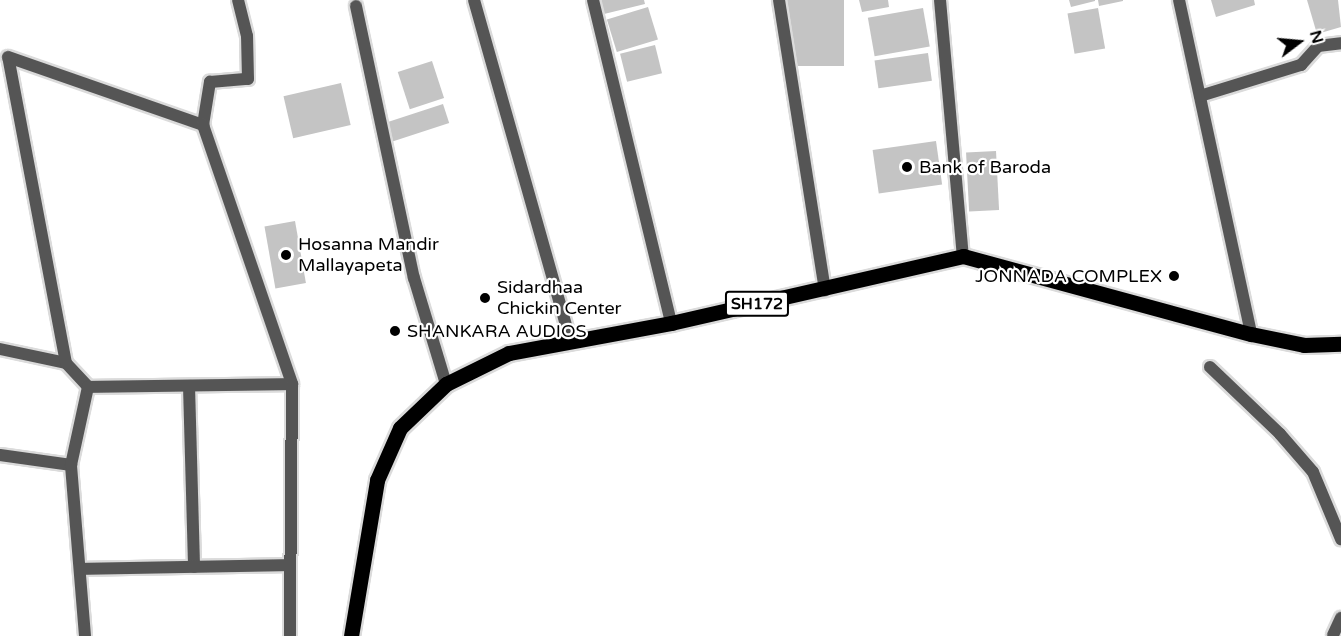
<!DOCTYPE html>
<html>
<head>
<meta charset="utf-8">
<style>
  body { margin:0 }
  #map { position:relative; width:1341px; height:636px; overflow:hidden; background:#fff; font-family:"Varela Round",sans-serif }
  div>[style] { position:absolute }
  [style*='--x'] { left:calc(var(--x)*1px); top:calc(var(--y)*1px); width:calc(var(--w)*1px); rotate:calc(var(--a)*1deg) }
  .building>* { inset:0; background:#c4c4c4; transform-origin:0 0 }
  .roads { filter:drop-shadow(2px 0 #dbdbdb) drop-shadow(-2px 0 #dbdbdb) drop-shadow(0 2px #dbdbdb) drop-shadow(0 -2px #dbdbdb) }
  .minor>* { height:12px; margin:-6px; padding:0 6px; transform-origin:6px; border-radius:6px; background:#555 }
  .primary>* { height:15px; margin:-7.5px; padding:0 7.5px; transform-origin:7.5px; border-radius:7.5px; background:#000 }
  .dots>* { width:16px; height:16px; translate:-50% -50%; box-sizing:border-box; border:3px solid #fff; border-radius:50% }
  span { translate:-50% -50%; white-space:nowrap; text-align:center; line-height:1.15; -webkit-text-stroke:4.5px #fff; paint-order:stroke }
  .shield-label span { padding:2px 4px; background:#fff; border:2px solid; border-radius:4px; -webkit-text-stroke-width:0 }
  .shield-label { font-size:16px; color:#000; font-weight:700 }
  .poi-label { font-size:18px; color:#000 }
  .left { translate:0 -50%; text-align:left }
  .right { translate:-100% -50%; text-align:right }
  .north { position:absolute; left:1269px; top:12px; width:60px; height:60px; -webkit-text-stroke:4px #fff; paint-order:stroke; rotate:74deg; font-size:16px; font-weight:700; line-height:24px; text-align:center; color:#000 }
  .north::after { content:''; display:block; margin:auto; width:21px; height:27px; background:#000; clip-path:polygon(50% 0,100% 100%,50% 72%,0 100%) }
</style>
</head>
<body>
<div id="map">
  <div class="building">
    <div style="clip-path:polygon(601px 0,644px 0,645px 4px,604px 14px)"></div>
    <div style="left:785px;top:0;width:59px;height:66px"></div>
    <div style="clip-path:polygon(859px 0,888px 0,889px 7px,862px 12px)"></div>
    <div style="clip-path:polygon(1069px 0,1095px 0,1095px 1px,1071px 7px)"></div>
    <div style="clip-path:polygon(1098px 0,1123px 0,1123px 1px,1099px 6px)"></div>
    <div style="clip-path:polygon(1211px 0,1254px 0,1255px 5px,1216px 17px)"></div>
    <div style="clip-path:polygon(1307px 0,1338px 0,1341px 27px,1317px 34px)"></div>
    <div style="left:648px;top:7px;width:34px;height:43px;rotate:73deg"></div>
    <div style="left:923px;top:8px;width:39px;height:56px;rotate:80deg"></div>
    <div style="left:1098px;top:8px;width:41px;height:31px;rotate:80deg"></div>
    <div style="left:655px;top:45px;width:29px;height:36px;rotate:76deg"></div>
    <div style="left:928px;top:53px;width:28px;height:54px;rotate:82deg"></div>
    <div style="left:432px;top:61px;width:39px;height:36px;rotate:72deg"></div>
    <div style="left:341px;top:83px;width:43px;height:59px;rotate:77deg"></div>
    <div style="left:443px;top:104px;width:20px;height:62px;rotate:72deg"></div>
    <div style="left:936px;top:141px;width:44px;height:64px;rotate:82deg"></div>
    <div style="left:996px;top:151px;width:59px;height:30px;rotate:87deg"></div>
    <div style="left:295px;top:221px;width:63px;height:31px;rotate:80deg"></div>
  </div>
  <div class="roads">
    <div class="minor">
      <div style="--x:474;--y:0;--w:355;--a:74.2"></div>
      <div style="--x:593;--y:0;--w:332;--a:76.4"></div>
      <div style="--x:779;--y:0;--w:294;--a:81"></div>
      <div style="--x:940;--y:0;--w:257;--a:84.9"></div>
      <div style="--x:1179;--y:0;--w:342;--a:77.8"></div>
      <div style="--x:356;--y:6;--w:278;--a:78"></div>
      <div style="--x:414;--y:278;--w:111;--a:73.2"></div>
      <div style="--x:1200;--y:96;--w:106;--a:-17.1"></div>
      <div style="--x:1301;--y:65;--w:25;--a:-48"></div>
      <div style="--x:1318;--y:46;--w:23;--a:-7"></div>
      <div style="--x:203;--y:125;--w:44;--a:-80.8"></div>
      <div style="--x:210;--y:82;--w:38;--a:-5"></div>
      <div style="--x:248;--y:79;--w:43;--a:-91.3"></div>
      <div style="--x:247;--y:36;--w:37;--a:-104"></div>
      <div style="--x:0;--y:349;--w:67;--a:12"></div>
      <div style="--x:66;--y:363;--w:33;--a:47"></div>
      <div style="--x:66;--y:363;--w:311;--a:-100.7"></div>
      <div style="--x:8;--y:57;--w:207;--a:19.2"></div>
      <div style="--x:203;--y:125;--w:274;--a:71"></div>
      <div style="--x:1210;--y:367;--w:97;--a:43.7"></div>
      <div style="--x:1280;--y:434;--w:50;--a:49"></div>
      <div style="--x:1313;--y:472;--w:73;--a:67.3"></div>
      <div style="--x:189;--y:386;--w:181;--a:88.4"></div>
      <div style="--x:0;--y:455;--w:72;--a:8"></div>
      <div style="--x:81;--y:569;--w:207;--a:-1.1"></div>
      <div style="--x:1333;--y:635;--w:19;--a:-65"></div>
      <div style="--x:85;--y:636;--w:172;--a:-94.7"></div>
      <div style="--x:71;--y:465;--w:80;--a:-77.7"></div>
      <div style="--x:88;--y:387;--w:204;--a:-0.8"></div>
      <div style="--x:292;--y:384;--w:252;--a:90.5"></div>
    </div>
    <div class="primary">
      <div style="--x:351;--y:636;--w:158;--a:-80.5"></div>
      <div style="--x:377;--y:480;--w:57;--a:-66.1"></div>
      <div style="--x:400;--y:428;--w:64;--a:-43.7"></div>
      <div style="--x:446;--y:384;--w:70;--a:-26.2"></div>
      <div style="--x:509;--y:353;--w:165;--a:-10.5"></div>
      <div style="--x:671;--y:323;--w:300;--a:-12.9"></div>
      <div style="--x:963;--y:256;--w:298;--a:15.2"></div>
      <div style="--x:1251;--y:334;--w:54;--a:11.7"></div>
      <div style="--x:1304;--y:345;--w:37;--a:-2"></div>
    </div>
  </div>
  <div class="dots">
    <div style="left:907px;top:167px;background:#000"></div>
    <div style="left:286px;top:255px;background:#000"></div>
    <div style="left:1174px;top:276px;background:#000"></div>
    <div style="left:485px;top:298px;background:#000"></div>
    <div style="left:395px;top:331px;background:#000"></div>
  </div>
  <div class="shield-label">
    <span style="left:757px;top:304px">SH172</span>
  </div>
  <div class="poi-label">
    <span class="left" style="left:919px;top:167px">Bank of Baroda</span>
    <span class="left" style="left:298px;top:255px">Hosanna Mandir<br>Mallayapeta</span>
    <span class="right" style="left:1162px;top:276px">JONNADA COMPLEX</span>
    <span class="left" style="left:497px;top:298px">Sidardhaa<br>Chickin Center</span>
    <span class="left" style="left:407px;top:331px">SHANKARA AUDIOS</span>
  </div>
  <div class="north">N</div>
</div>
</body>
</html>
